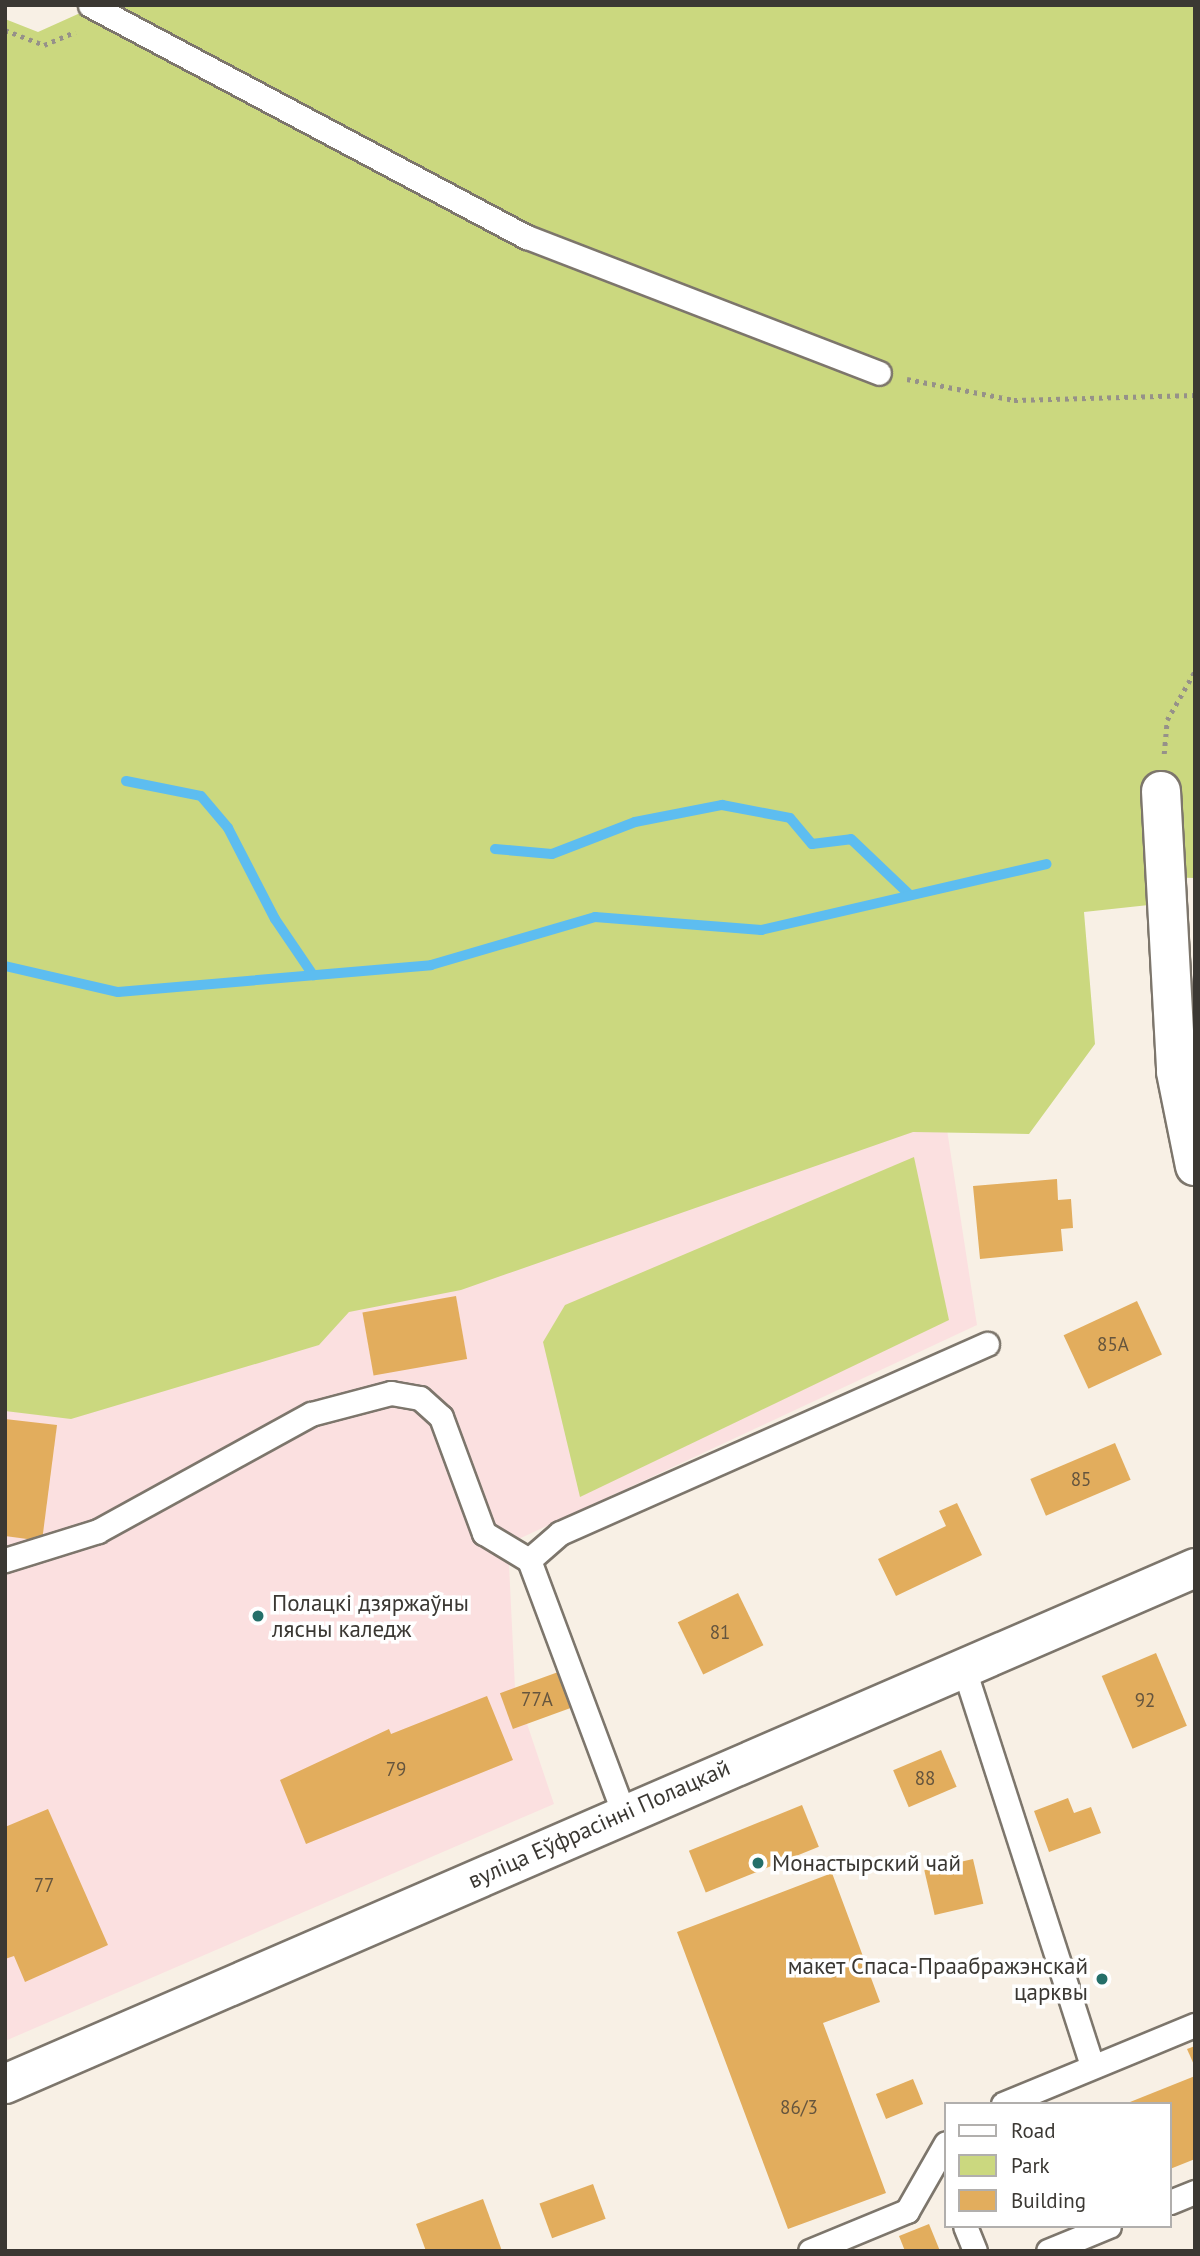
<!DOCTYPE html>
<html>
<head>
<meta charset="utf-8">
<style>
  body { margin:0 }
  #map { position:relative; width:1200px; height:2256px; overflow:hidden; background:#f8f0e5; font-family:"PT Sans",sans-serif }
  div>[style] { position:absolute }
  [style*='--x'] { left:calc(var(--x)*1px); top:calc(var(--y)*1px); width:calc(var(--w)*1px); rotate:calc(var(--a)*1deg) }
  .education>* { inset:0; background:#fbe0e0 }
  .green>* { inset:0; background:#cbd87f }
  .stream>* { height:10px; margin:-5px; padding:0 5px; transform-origin:5px; border-radius:5px; background:#5dbdf0 }
  .building>* { inset:0; background:#e2ad5d; transform-origin:0 0 }
  .path>* { height:4.5px; margin-top:-2.25px; transform-origin:0; background:repeating-linear-gradient(90deg,#969189 0 3.5px,transparent 0 8.5px) }
  .roads { filter:drop-shadow(2px 0 #7d766c) drop-shadow(-2px 0 #7d766c) drop-shadow(0 2px #7d766c) drop-shadow(0 -2px #7d766c) }
  .lane>* { height:23px; margin:-11.5px; padding:0 11.5px; transform-origin:11.5px; border-radius:11.5px; background:#fff }
  .street>* { height:38px; margin:-19px; padding:0 19px; transform-origin:19px; border-radius:19px; background:#fff }
  .dots>* { width:19px; height:19px; translate:-50% -50%; box-sizing:border-box; border:4px solid #fff; border-radius:50% }
  span { translate:-50% -50%; white-space:nowrap; text-align:center; line-height:1.15; -webkit-text-stroke:7px #fff; paint-order:stroke }
  .number-label { font-size:19px; color:#65553e }
  .number-label span { -webkit-text-stroke-width:0 }
  .poi-label { font-size:23px; color:#3b3833 }
  .left { translate:0 -50%; text-align:left }
  .right { translate:-100% -50%; text-align:right }
  .street-label { font-size:23px; color:#3b3833 }
  .frame { position:absolute; inset:0; border:7px solid #3b3833; pointer-events:none }
  .legend { position:absolute; left:944px; top:2102px; width:228px; height:126px; box-sizing:border-box; background:#fff; border:2px solid #b1afad; margin:0; padding:9px 12px; list-style:none; font-size:21px; color:#3b3833 }
  .legend li { display:flex; align-items:center; gap:14px; height:35px }
  .legend b { width:35px; border:2px solid #b1afad }
</style>
</head>
<body>
<div id="map">
  <div class="education">
    <div style="clip-path:polygon(942px 1097px,977px 1325px,508px 1544px,515px 1688px,554px 1804px,5px 2041px,5px 1137px)"></div>
  </div>
  <div class="green">
    <div style="clip-path:polygon(98px 5px,1195px 5px,1195px 878px,1157px 877px,1158px 904px,1084px 912px,1095px 1044px,1029px 1134px,913px 1132px,461px 1290px,349px 1312px,319px 1345px,71px 1419px,5px 1411px,5px 19px,38px 32px)"></div>
    <div style="clip-path:polygon(914px 1157px,949px 1320px,580px 1497px,543px 1342px,565px 1305px)"></div>
  </div>
  <div class="stream">
    <div style="--x:126;--y:781;--w:76;--a:11.3"></div>
    <div style="--x:201;--y:796;--w:42;--a:49.8"></div>
    <div style="--x:228;--y:828;--w:102;--a:62.7"></div>
    <div style="--x:275;--y:919;--w:68;--a:55.8"></div>
    <div style="--x:495;--y:849;--w:57;--a:5"></div>
    <div style="--x:552;--y:854;--w:89;--a:-21.1"></div>
    <div style="--x:635;--y:822;--w:89;--a:-11.1"></div>
    <div style="--x:722;--y:805;--w:69;--a:10.8"></div>
    <div style="--x:790;--y:818;--w:34;--a:50"></div>
    <div style="--x:812;--y:844;--w:39;--a:-7"></div>
    <div style="--x:851;--y:839;--w:81;--a:43.5"></div>
    <div style="--x:5;--y:966;--w:116;--a:13"></div>
    <div style="--x:118;--y:992;--w:314;--a:-4.9"></div>
    <div style="--x:431;--y:965;--w:171;--a:-16.3"></div>
    <div style="--x:595;--y:917;--w:167;--a:4.5"></div>
    <div style="--x:761;--y:930;--w:293;--a:-13"></div>
  </div>
  <div class="building">
    <div style="clip-path:polygon(1057px 1179px,1058px 1200px,1071px 1199px,1073px 1228px,1061px 1229px,1063px 1251px,980px 1259px,973px 1186px)"></div>
    <div style="left:456px;top:1296px;width:64px;height:95px;rotate:80deg"></div>
    <div style="left:1137px;top:1301px;width:59px;height:81px;rotate:65deg"></div>
    <div style="clip-path:polygon(5px 1419px,57px 1425px,42px 1541px,5px 1536px)"></div>
    <div style="left:1115px;top:1443px;width:40px;height:92px;rotate:67deg"></div>
    <div style="clip-path:polygon(957px 1503px,982px 1555px,896px 1596px,878px 1559px,946px 1526px,939px 1511px)"></div>
    <div style="left:738px;top:1593px;width:58px;height:67px;rotate:64deg"></div>
    <div style="left:1156px;top:1653px;width:79px;height:59px;rotate:67deg"></div>
    <div style="left:561px;top:1671px;width:38px;height:65px;rotate:70deg"></div>
    <div style="clip-path:polygon(487px 1696px,513px 1760px,306px 1844px,280px 1780px,389px 1729px,391px 1734px)"></div>
    <div style="left:941px;top:1750px;width:40px;height:52px;rotate:67deg"></div>
    <div style="clip-path:polygon(1068px 1798px,1074px 1813px,1091px 1807px,1101px 1833px,1049px 1852px,1034px 1811px)"></div>
    <div style="left:802px;top:1805px;width:45px;height:122px;rotate:68deg"></div>
    <div style="clip-path:polygon(48px 1809px,108px 1945px,25px 1982px,14px 1956px,5px 1959px,5px 1827px)"></div>
    <div style="left:973px;top:1859px;width:46px;height:50px;rotate:77deg"></div>
    <div style="clip-path:polygon(832px 1873px,880px 2002px,823px 2023px,886px 2193px,788px 2229px,677px 1932px)"></div>
    <div style="clip-path:polygon(1195px 2046px,1195px 2067px,1187px 2049px)"></div>
    <div style="clip-path:polygon(1195px 2076px,1195px 2159px,1170px 2169px,1170px 2104px,1125px 2104px)"></div>
    <div style="left:913px;top:2079px;width:27px;height:40px;rotate:68deg"></div>
    <div style="left:593px;top:2184px;width:37px;height:57px;rotate:70deg"></div>
    <div style="clip-path:polygon(483px 2199px,502px 2251px,426px 2251px,416px 2224px)"></div>
    <div style="clip-path:polygon(929px 2224px,940px 2251px,905px 2251px,899px 2236px)"></div>
  </div>
  <div class="path">
    <div style="--x:5;--y:30;--w:42;--a:21"></div>
    <div style="--x:44;--y:45;--w:34;--a:-23"></div>
    <div style="--x:907;--y:379;--w:109;--a:11.1"></div>
    <div style="--x:1014;--y:400;--w:181;--a:-1.6"></div>
    <div style="--x:1164;--y:754;--w:34;--a:-85"></div>
    <div style="--x:1167;--y:720;--w:56;--a:-60.3"></div>
  </div>
  <div class="roads">
    <div class="lane">
      <div style="--x:90;--y:5;--w:495;--a:28"></div>
      <div style="--x:527;--y:237;--w:377;--a:21.1"></div>
      <div style="--x:5;--y:1560;--w:97;--a:-17.3"></div>
      <div style="--x:98;--y:1531;--w:243;--a:-28.8"></div>
      <div style="--x:311;--y:1414;--w:83;--a:-14.7"></div>
      <div style="--x:391;--y:1393;--w:29;--a:10"></div>
      <div style="--x:420;--y:1398;--w:28;--a:42"></div>
      <div style="--x:441;--y:1417;--w:124;--a:69.7"></div>
      <div style="--x:484;--y:1533;--w:52;--a:31"></div>
      <div style="--x:529;--y:1560;--w:271;--a:69.5"></div>
      <div style="--x:529;--y:1560;--w:41;--a:-41.1"></div>
      <div style="--x:560;--y:1533;--w:467;--a:-23.9"></div>
      <div style="--x:963;--y:1666;--w:420;--a:72.1"></div>
      <div style="--x:1003;--y:2104;--w:208;--a:-22.4"></div>
      <div style="--x:1170;--y:2202;--w:27;--a:-22"></div>
      <div style="--x:965;--y:2226;--w:27;--a:68"></div>
      <div style="--x:810;--y:2251;--w:105;--a:-22.4"></div>
      <div style="--x:907;--y:2211;--w:78;--a:-60.2"></div>
      <div style="--x:1048;--y:2251;--w:66;--a:-22.3"></div>
    </div>
    <div class="street">
      <div style="--x:1161;--y:791;--w:281;--a:86.9"></div>
      <div style="--x:1176;--y:1072;--w:96;--a:78.6"></div>
      <div style="--x:5;--y:2084;--w:1297;--a:-23.44"></div>
    </div>
  </div>
  <div class="dots">
    <div style="left:258px;top:1616px;background:#256f69"></div>
    <div style="left:758px;top:1863px;background:#256f69"></div>
    <div style="left:1102px;top:1979px;background:#256f69"></div>
  </div>
  <div class="number-label">
    <span style="left:1113px;top:1345px">85А</span>
    <span style="left:1081px;top:1480px">85</span>
    <span style="left:720px;top:1633px">81</span>
    <span style="left:537px;top:1700px">77А</span>
    <span style="left:1145px;top:1701px">92</span>
    <span style="left:396px;top:1770px">79</span>
    <span style="left:925px;top:1779px">88</span>
    <span style="left:44px;top:1886px">77</span>
    <span style="left:799px;top:2108px">86/3</span>
  </div>
  <div class="poi-label">
    <span class="left" style="left:272px;top:1616px">Полацкі дзяржаўны<br>лясны каледж</span>
    <span class="left" style="left:772px;top:1863px">Монастырский чай</span>
    <span class="right" style="left:1088px;top:1979px">макет Спаса-Праабражэнскай<br>царквы</span>
  </div>
  <div class="street-label">
    <span style="left:599px;top:1824px;rotate:-24deg">вуліца Еўфрасінні Полацкай</span>
  </div>
  <div class="frame"></div>
  <ul class="legend">
  <li><b style="height:9px;background:#fff"></b>Road</li>
  <li><b style="height:19px;background:#cbd87f"></b>Park</li>
  <li><b style="height:19px;background:#e2ad5d"></b>Building</li>
  </ul>
</div>
</body>
</html>
